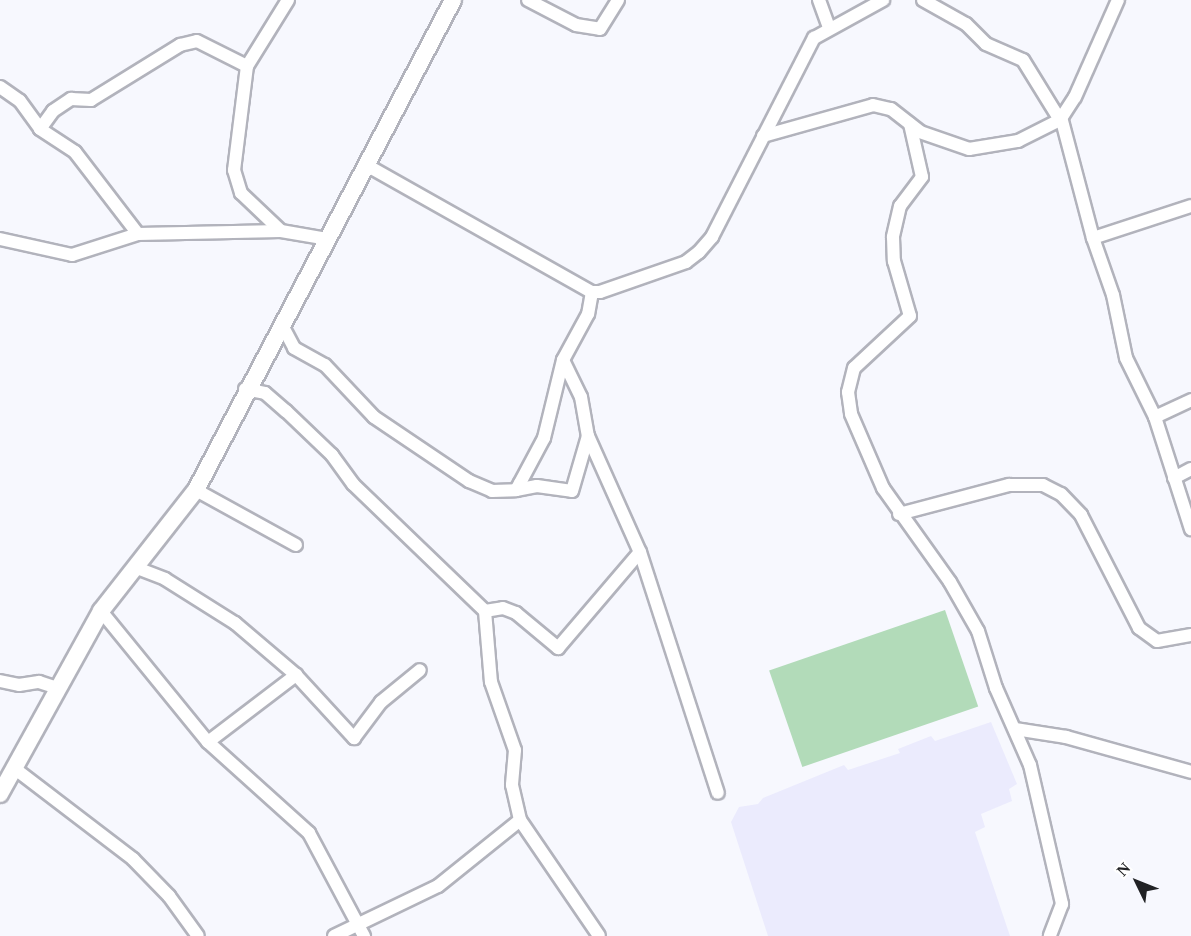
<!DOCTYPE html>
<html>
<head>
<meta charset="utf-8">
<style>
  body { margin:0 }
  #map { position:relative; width:1191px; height:936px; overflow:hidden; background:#f7f8fe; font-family:"Times New Roman",serif }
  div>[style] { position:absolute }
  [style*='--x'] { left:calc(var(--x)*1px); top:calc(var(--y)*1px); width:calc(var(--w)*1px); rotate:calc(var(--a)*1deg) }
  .built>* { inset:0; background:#ebebfd }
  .green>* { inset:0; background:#b2dbb9; transform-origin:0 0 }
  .roads { filter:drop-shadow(2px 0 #b2b3bc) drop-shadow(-2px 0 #b2b3bc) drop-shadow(0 2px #b2b3bc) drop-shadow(0 -2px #b2b3bc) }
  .street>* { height:12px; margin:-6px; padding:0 6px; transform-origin:6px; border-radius:6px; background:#fff }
  .secondary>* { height:16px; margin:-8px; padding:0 8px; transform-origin:8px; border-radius:8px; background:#fff }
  span { translate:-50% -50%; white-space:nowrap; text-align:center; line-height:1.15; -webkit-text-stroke:6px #fff; paint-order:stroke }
  .north { position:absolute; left:1107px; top:852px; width:60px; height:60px; -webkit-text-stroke:4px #fff; paint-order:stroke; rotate:313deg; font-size:16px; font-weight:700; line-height:24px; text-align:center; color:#212225 }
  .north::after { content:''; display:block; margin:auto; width:21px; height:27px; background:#212225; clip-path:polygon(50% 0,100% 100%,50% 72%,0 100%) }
</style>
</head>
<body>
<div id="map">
  <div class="built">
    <div style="clip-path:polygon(991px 722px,1017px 784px,1009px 789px,1012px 801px,981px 814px,985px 827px,975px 832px,1010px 936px,768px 936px,731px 822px,739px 807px,758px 804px,763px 798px,844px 765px,848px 770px,900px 753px,898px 749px,931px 736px,935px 741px)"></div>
  </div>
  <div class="green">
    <div style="left:945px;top:610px;width:102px;height:186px;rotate:71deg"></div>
  </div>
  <div class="roads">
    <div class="street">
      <div style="--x:288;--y:0;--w:78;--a:121.8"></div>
      <div style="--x:247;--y:66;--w:105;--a:97.1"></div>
      <div style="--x:234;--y:170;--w:24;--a:73"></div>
      <div style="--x:241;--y:193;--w:55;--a:43.5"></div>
      <div style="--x:281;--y:231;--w:48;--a:9.7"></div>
      <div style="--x:528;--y:0;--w:54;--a:27.5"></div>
      <div style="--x:576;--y:25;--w:24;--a:9"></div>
      <div style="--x:600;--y:29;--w:34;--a:-58"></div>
      <div style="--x:819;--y:0;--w:30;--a:70"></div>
      <div style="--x:923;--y:0;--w:49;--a:29.2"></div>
      <div style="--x:966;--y:24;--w:28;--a:45"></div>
      <div style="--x:986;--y:44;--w:40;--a:23.4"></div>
      <div style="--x:1023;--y:60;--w:70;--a:58.3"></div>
      <div style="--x:0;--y:87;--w:24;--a:35"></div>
      <div style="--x:20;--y:101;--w:34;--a:54"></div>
      <div style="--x:40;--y:129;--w:42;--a:33.3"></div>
      <div style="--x:75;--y:152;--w:103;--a:52.5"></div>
      <div style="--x:1061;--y:117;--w:125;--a:75.2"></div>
      <div style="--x:1093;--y:238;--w:60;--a:70.7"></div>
      <div style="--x:1113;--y:295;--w:64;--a:78.3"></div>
      <div style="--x:1126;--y:358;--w:66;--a:63.8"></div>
      <div style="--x:1155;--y:417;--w:118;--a:72.2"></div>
      <div style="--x:910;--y:124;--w:54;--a:77.2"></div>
      <div style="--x:922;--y:177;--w:36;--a:127"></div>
      <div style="--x:900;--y:206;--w:32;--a:103"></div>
      <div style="--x:893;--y:237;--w:24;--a:88"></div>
      <div style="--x:894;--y:261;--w:57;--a:73.8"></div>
      <div style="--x:910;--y:316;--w:76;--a:137.1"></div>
      <div style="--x:854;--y:368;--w:25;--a:104"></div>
      <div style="--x:848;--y:392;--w:22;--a:82"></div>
      <div style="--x:851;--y:414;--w:81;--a:66.6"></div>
      <div style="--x:883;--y:488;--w:115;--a:54.5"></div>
      <div style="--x:950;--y:582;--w:56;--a:60.3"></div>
      <div style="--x:978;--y:631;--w:60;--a:72.5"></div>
      <div style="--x:996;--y:688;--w:84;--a:66.2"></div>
      <div style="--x:1030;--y:765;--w:143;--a:77"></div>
      <div style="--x:1062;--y:904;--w:34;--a:111"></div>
      <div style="--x:40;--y:129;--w:22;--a:-54"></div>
      <div style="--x:53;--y:111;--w:22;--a:-34"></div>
      <div style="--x:71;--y:99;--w:20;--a:3"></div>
      <div style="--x:91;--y:100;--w:105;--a:-31.7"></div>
      <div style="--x:180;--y:45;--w:17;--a:-13"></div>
      <div style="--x:197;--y:41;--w:56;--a:26.6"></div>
      <div style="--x:763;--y:136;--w:114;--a:-15.7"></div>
      <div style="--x:873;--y:105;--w:18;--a:13"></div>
      <div style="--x:891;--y:109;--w:37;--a:38"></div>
      <div style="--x:920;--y:132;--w:52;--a:19.1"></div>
      <div style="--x:969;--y:149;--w:50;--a:-9.3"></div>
      <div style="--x:1018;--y:141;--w:47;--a:-26.6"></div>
      <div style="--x:1060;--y:120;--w:27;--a:-57"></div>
      <div style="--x:1075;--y:97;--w:106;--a:-66.1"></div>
      <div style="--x:368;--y:166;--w:257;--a:29.4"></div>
      <div style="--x:592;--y:292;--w:8;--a:0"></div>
      <div style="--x:600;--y:292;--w:91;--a:-19.2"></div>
      <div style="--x:686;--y:262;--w:16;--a:-38"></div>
      <div style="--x:699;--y:252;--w:20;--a:-49"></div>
      <div style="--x:712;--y:237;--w:224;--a:-62.9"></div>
      <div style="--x:814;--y:38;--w:79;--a:-28.8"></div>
      <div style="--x:1093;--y:238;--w:103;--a:-18.1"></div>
      <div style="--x:0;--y:239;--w:74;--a:12.5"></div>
      <div style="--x:72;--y:255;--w:69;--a:-17.7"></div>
      <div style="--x:138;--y:234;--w:143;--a:-1.2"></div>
      <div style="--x:592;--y:292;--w:22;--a:100"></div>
      <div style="--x:588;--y:314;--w:52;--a:118.5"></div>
      <div style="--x:563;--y:360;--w:41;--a:64.1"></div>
      <div style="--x:581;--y:397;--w:40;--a:80"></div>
      <div style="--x:588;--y:436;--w:127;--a:65.9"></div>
      <div style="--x:640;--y:552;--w:253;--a:72.1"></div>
      <div style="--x:282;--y:325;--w:26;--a:62"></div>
      <div style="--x:294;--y:348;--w:35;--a:29"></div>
      <div style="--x:325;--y:365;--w:71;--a:46.7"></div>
      <div style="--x:374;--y:417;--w:115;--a:34"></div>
      <div style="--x:469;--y:481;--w:25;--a:23"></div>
      <div style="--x:492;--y:491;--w:24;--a:-2"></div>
      <div style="--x:516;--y:490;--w:8;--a:-60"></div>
      <div style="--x:520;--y:483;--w:51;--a:-61.9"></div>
      <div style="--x:544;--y:438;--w:80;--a:-76.3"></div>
      <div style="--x:245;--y:389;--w:20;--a:11"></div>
      <div style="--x:265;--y:393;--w:28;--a:41"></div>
      <div style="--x:286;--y:411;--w:64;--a:43.7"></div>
      <div style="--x:332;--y:455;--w:36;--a:54"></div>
      <div style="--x:353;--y:484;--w:183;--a:43.9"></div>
      <div style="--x:485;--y:611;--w:71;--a:85.2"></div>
      <div style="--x:491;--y:682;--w:72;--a:70.6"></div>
      <div style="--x:515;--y:750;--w:35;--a:95"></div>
      <div style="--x:512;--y:785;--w:36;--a:77"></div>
      <div style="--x:1155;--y:417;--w:40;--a:-25"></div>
      <div style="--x:1174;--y:478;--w:19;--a:-28"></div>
      <div style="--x:196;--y:490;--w:114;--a:28.8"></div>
      <div style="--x:516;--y:490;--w:21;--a:-11"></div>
      <div style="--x:537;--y:486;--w:35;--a:8"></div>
      <div style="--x:572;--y:491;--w:57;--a:-73.8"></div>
      <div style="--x:899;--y:514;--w:114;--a:-14.8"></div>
      <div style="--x:1009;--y:485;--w:34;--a:0"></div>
      <div style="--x:1043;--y:485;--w:20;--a:27"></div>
      <div style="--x:1061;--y:494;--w:29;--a:46"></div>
      <div style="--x:1081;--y:515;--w:127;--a:62.8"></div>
      <div style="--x:1139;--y:628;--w:22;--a:36"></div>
      <div style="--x:1157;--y:641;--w:35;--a:-10"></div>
      <div style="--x:137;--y:568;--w:30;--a:21"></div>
      <div style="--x:165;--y:579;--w:83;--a:32.2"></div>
      <div style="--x:235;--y:623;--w:80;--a:40.4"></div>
      <div style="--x:296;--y:675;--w:86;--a:47.4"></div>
      <div style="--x:354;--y:738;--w:45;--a:-53.1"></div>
      <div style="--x:381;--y:702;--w:50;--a:-39.4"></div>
      <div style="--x:101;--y:611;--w:169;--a:50.8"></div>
      <div style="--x:208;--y:742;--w:136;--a:42"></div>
      <div style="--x:309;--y:833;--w:117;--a:61.9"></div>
      <div style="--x:485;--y:611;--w:18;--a:-9"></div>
      <div style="--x:503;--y:608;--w:14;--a:21"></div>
      <div style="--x:516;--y:613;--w:55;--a:39.8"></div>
      <div style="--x:558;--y:648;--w:126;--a:-49.5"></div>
      <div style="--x:0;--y:681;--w:19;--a:12"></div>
      <div style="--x:19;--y:685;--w:20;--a:-9"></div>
      <div style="--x:39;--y:682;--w:19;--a:18"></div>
      <div style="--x:1015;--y:729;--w:52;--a:8.9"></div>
      <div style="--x:1066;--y:737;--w:130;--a:15.6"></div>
      <div style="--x:208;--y:742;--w:111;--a:-37.3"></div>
      <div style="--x:14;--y:768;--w:150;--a:37.4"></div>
      <div style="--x:133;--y:859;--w:52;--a:45.8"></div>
      <div style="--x:169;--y:896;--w:49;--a:54.1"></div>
      <div style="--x:334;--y:936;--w:115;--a:-25.7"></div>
      <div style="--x:438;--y:886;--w:105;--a:-38.8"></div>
      <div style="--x:520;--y:820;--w:140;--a:55.7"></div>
    </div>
    <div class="secondary">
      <div style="--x:0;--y:794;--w:209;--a:-61.1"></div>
      <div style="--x:101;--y:611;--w:154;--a:-51.9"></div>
      <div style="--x:196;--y:490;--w:553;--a:-62.32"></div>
    </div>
  </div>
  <div class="north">N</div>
</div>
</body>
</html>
